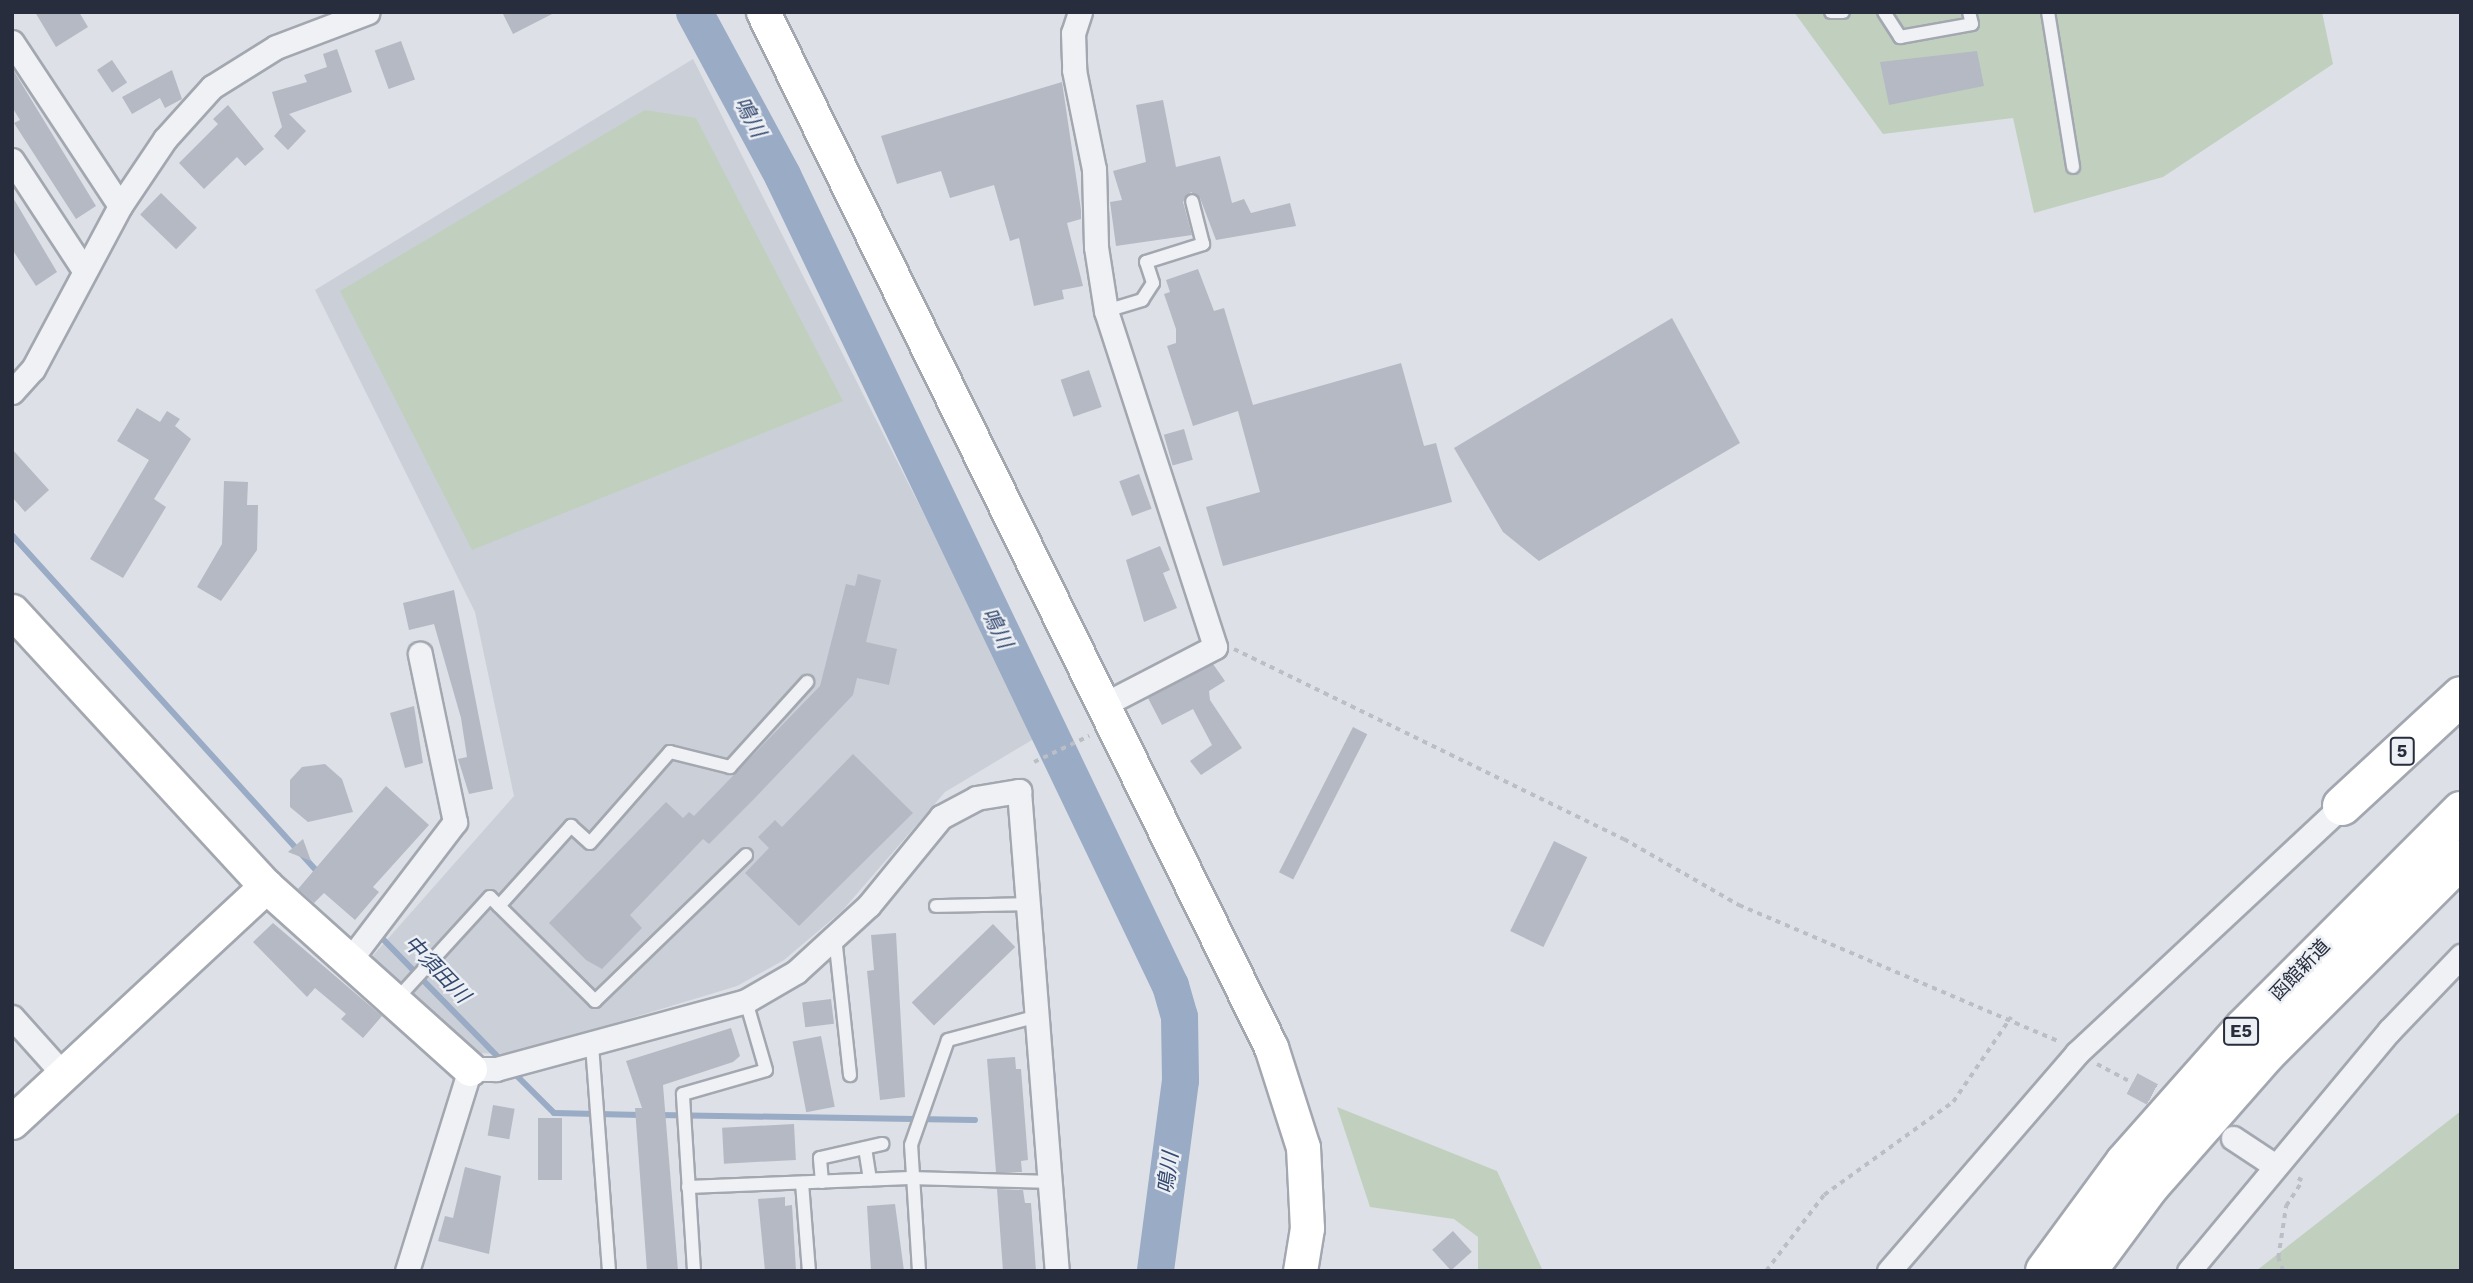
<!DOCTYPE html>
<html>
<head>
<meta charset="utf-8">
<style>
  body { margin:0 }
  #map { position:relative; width:2473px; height:1283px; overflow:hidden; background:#dde0e6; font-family:"Work Sans","Noto Sans JP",sans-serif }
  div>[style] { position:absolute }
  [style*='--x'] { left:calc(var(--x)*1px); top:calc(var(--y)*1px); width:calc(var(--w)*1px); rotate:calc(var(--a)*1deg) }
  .built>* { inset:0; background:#cbcfd8 }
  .green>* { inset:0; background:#c1d0be }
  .stream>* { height:6px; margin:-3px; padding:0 3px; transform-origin:3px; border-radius:3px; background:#99abc5 }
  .river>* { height:37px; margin:-18.5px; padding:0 18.5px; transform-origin:18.5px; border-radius:18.5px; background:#99abc5 }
  .building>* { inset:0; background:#b4b9c3; transform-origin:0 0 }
  .street-tunnel>* { height:23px; margin-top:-11.5px; transform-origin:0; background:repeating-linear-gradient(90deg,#b9bcc4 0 23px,transparent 0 34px) }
  .path>* { height:3.5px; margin-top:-1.75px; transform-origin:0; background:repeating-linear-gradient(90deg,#bbbec5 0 5px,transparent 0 10px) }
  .roads { filter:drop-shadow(2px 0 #a3a7b0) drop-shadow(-2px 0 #a3a7b0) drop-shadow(0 2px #a3a7b0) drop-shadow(0 -2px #a3a7b0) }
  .lane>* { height:12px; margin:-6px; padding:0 6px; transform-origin:6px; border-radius:6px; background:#eff1f5 }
  .street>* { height:23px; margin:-11.5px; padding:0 11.5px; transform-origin:11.5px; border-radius:11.5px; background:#eff1f5 }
  .secondary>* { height:33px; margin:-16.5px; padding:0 16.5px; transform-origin:16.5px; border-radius:16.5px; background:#fff }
  .highway>* { height:38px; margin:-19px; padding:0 19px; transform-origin:19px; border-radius:19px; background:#fff }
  span { translate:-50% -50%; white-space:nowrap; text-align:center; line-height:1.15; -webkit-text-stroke:5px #eceff4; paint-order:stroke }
  .shield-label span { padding:2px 5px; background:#eceff4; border:2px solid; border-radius:5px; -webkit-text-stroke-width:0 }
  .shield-label { font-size:18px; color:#272d3c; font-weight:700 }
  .street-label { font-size:19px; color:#272d3c }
  .water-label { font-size:21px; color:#33496e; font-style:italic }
  .frame { position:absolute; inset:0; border:14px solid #272d3c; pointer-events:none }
</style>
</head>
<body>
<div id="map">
  <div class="built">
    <div style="clip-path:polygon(693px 59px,1037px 737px,945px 792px,842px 911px,784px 960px,737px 986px,513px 1054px,473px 1053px,370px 959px,514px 796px,475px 612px,315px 290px)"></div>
  </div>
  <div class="green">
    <div style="clip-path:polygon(1794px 12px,2322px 12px,2333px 64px,2163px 177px,2034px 213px,2013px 118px,1883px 134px)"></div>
    <div style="clip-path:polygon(645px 110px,696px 118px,843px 401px,472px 550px,340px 291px)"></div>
    <div style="clip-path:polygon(1337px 1107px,1497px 1171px,1543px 1271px,1478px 1271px,1478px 1237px,1454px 1219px,1370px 1207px)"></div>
    <div style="clip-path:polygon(2461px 1111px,2461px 1271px,2256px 1271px)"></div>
  </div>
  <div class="stream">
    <div style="--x:12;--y:535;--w:456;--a:47.8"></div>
    <div style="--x:377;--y:933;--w:179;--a:45.7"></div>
    <div style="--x:512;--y:1071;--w:59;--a:45"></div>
    <div style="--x:554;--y:1113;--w:87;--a:1.3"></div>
    <div style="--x:659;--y:1115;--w:316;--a:0.9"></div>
  </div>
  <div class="river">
    <div style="--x:694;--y:12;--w:185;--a:61.6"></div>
    <div style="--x:782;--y:175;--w:898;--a:64.41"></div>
    <div style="--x:1170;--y:985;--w:32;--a:74"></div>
    <div style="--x:1179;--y:1016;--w:64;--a:89.1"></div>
    <div style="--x:1180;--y:1080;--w:193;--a:97.5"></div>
  </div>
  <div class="building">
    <div style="clip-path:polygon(35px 12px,79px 12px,88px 27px,56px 47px)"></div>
    <div style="clip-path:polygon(502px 12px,556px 12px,513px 34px)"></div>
    <div style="left:401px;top:41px;width:41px;height:28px;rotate:70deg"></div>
    <div style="clip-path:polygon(337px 49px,352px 92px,289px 114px,306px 131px,288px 150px,274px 136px,282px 127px,272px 92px,307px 82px,304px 75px,327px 67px,323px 54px)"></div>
    <div style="clip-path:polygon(1977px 51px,1984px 86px,1889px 105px,1880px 62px)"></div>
    <div style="left:112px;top:60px;width:27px;height:18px;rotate:56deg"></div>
    <div style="clip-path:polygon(12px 68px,96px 206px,76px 219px,14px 123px,20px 120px,12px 107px)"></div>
    <div style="clip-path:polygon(172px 70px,182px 99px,165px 108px,160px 98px,132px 114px,122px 97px)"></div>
    <div style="clip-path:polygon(1062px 82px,1081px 210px,1081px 219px,1067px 223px,1083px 286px,1062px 290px,1064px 299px,1034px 306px,1019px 238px,1010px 241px,994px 185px,950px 198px,941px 171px,897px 184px,881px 136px)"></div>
    <div style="clip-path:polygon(1163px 100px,1176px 167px,1220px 156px,1232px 203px,1244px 199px,1251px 213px,1290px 203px,1296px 226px,1216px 240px,1200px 198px,1191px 192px,1183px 202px,1192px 235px,1116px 246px,1110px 202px,1122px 200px,1113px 171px,1146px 162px,1136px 105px)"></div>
    <div style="clip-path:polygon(228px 105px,264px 149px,245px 166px,237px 157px,204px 189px,179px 163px,218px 124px,213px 119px)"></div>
    <div style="left:161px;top:193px;width:50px;height:30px;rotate:44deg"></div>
    <div style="clip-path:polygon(12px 196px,57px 272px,36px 286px,12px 249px)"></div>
    <div style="clip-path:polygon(1198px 269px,1214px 311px,1224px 308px,1253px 405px,1401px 363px,1424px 446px,1436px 443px,1452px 502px,1223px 566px,1206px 507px,1260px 492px,1238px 411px,1193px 426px,1167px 346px,1176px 343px,1176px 329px,1164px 294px,1170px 292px,1166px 280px)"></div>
    <div style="clip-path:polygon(1672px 318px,1740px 443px,1539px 561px,1503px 532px,1454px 448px)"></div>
    <div style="left:1089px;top:370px;width:39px;height:30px;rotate:71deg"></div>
    <div style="clip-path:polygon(137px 408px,160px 422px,167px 411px,180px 419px,175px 426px,191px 439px,154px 499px,166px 507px,123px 578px,90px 559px,149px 460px,117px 441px)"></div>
    <div style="left:1184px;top:429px;width:32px;height:21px;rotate:74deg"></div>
    <div style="clip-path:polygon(12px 449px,49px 490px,25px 512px,12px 497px)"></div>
    <div style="left:1139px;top:474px;width:37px;height:21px;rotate:70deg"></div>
    <div style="clip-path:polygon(224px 481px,248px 482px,247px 505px,258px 505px,257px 550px,221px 601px,197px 587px,222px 544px)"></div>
    <div style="clip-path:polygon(1160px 546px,1170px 570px,1163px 573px,1177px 608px,1144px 622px,1126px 560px)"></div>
    <div style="clip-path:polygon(858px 574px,881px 580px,866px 642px,897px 649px,889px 685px,857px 678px,853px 695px,754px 799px,709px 844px,703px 839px,630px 915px,642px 928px,602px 969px,586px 960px,549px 923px,666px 802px,683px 818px,689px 812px,694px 816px,820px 686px,846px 584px,855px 586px)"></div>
    <div style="clip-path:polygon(454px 590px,493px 789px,469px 794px,458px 759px,467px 757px,461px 718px,434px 624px,409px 630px,403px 603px)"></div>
    <div style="clip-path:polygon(1213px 664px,1225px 681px,1209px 691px,1210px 700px,1242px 748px,1201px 775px,1190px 761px,1212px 745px,1193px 709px,1162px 725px,1148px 698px)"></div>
    <div style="clip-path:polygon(414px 706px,423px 763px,405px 768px,390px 713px)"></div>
    <div style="left:1353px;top:727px;width:16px;height:163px;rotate:27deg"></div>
    <div style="clip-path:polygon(853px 754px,913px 813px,799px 926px,745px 873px,769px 848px,758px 837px,775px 820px,782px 827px)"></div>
    <div style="clip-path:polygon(325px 764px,342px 779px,353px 812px,308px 822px,290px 807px,290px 780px,302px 767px)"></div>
    <div style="clip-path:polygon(386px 786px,429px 825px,373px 887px,379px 892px,355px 920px,324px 893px,314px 903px,298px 889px)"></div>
    <div style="clip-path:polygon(303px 839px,311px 861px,288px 852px)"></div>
    <div style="left:1554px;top:841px;width:37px;height:100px;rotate:26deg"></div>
    <div style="clip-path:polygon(273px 923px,382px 1016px,363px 1038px,341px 1019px,346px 1014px,315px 988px,307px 997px,253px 942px)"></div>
    <div style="left:993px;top:924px;width:32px;height:113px;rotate:46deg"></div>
    <div style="clip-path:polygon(896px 933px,905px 1097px,880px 1100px,867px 971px,874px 970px,871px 935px)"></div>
    <div style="left:831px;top:999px;width:25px;height:29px;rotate:83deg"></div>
    <div style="clip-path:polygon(731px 1028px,740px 1056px,733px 1062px,663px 1085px,678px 1271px,647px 1271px,635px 1108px,642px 1108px,626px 1061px)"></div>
    <div style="left:821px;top:1036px;width:72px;height:29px;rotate:79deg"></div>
    <div style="clip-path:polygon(1015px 1057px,1016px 1069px,1021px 1069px,1028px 1160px,1021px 1161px,1022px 1172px,996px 1172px,987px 1059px)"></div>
    <div style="left:493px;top:1105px;width:22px;height:31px;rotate:10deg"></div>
    <div style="left:538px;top:1118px;width:24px;height:62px"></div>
    <div style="left:794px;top:1124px;width:36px;height:72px;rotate:87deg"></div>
    <div style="clip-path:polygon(465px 1167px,501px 1176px,489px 1254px,438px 1241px,445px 1216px,453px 1218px)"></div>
    <div style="clip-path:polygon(997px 1189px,1023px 1190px,1025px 1203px,1031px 1203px,1036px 1271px,1003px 1271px)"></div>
    <div style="clip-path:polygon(785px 1197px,785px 1206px,792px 1205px,796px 1271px,765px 1271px,758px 1199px)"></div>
    <div style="clip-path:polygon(895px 1204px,904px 1271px,871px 1271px,867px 1206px)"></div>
    <div style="left:1453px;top:1231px;width:28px;height:28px;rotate:48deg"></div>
  </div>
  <div class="street-tunnel">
    <div style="--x:2132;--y:1083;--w:59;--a:28.3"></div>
  </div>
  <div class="path">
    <div style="--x:1234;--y:649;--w:434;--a:26"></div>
    <div style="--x:1624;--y:839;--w:133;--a:29.9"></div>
    <div style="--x:1739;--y:905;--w:349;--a:23.1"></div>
    <div style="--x:1034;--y:762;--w:61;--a:-25.3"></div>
    <div style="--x:2097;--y:1064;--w:40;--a:28"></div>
    <div style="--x:1766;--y:1271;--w:96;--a:-52.7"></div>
    <div style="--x:1824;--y:1195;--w:159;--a:-35.8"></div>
    <div style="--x:1953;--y:1102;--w:103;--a:-55.7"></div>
    <div style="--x:2283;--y:1271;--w:14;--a:-111"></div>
    <div style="--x:2278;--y:1258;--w:53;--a:-81.3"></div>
    <div style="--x:2286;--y:1206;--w:30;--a:-57"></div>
    <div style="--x:2302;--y:1181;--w:8;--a:-150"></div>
  </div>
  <div class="roads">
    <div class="lane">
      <div style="--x:1831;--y:12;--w:12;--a:0"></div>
      <div style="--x:1884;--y:12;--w:30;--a:57"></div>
      <div style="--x:1900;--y:37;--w:73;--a:-10.2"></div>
      <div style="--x:1972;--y:24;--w:12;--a:-104"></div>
      <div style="--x:2048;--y:12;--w:157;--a:80.8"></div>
      <div style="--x:1106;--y:311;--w:38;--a:-17"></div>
      <div style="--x:1142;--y:300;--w:20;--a:-57"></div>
      <div style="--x:1153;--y:283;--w:22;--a:-108"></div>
      <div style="--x:1146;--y:262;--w:60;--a:-17.5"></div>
      <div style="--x:1203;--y:244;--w:44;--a:-104.3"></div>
      <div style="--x:499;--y:906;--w:108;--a:-48"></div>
      <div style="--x:571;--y:826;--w:25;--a:42"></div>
      <div style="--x:590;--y:843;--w:121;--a:-48.7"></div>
      <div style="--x:670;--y:752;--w:62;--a:14"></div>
      <div style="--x:730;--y:767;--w:115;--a:-47.8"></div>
      <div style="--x:936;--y:906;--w:92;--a:-1.2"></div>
      <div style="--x:835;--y:937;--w:139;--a:83.8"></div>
      <div style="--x:395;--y:1001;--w:141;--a:-47.6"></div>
      <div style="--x:490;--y:897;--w:148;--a:44.7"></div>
      <div style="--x:595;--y:1001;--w:210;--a:-44"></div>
      <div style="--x:592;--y:1045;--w:227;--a:85.7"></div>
      <div style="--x:865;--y:1148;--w:32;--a:81"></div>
      <div style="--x:822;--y:1182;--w:24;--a:-95"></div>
      <div style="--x:820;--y:1158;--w:64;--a:-12.7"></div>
      <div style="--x:802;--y:1183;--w:88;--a:85.5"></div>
      <div style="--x:688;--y:1187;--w:222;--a:-2.3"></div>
      <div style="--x:910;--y:1178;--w:143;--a:1.6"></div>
      <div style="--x:694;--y:1271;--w:177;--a:-93.6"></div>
      <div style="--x:683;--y:1094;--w:86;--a:-16.1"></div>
      <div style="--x:766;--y:1070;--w:72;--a:-106.2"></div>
      <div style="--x:919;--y:1271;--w:126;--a:-93.6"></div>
      <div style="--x:911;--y:1145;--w:111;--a:-70.6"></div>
      <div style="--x:948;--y:1040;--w:93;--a:-14.9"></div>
    </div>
    <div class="street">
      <div style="--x:1080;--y:12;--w:22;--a:108"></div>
      <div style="--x:1073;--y:33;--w:37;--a:88"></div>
      <div style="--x:1074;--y:70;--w:101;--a:78.6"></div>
      <div style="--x:1094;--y:169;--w:78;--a:88.5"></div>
      <div style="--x:1096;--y:247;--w:65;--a:81.1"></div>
      <div style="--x:1106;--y:311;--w:353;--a:72"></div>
      <div style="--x:1215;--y:647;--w:126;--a:152.6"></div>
      <div style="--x:12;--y:42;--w:196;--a:56.6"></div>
      <div style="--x:12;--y:160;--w:128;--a:56.8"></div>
      <div style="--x:12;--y:392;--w:31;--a:-48"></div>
      <div style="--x:33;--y:369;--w:185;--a:-61.9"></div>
      <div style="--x:120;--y:206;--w:81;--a:-56.1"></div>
      <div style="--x:165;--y:139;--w:70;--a:-47.9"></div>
      <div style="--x:212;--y:87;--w:75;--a:-32"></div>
      <div style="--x:276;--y:47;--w:98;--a:-20.8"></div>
      <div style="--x:349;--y:961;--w:175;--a:-52.7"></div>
      <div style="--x:455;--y:822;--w:172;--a:-101.8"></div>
      <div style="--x:12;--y:1017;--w:78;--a:48.1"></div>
      <div style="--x:2233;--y:1138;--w:49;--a:33.4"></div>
      <div style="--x:407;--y:1271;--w:212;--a:-72.7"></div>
      <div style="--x:470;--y:1069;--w:26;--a:0"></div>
      <div style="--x:496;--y:1069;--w:259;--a:-15.2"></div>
      <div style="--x:746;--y:1001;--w:58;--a:-30.1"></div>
      <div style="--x:796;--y:972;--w:99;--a:-42.5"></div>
      <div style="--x:869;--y:905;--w:114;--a:-50.7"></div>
      <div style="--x:941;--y:817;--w:40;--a:-28"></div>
      <div style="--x:976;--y:798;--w:44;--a:-9.2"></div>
      <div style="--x:1019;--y:791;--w:482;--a:85.5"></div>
      <div style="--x:1889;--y:1271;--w:288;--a:-49.2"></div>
      <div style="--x:2077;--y:1053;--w:362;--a:-43"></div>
      <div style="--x:2189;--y:1271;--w:314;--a:-50.2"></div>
      <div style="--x:2390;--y:1030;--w:103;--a:-46.2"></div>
    </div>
    <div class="secondary">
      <div style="--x:763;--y:12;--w:1153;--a:63.86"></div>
      <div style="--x:1271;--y:1047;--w:105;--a:72.3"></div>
      <div style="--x:1303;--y:1147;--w:81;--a:87.2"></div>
      <div style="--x:1307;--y:1228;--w:44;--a:99.2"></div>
      <div style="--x:12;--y:611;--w:374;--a:47.3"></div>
      <div style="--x:266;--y:886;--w:274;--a:41.9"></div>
      <div style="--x:12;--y:1122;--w:347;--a:-42.9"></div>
    </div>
    <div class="highway">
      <div style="--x:2342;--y:806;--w:162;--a:-42.7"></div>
      <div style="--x:2045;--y:1271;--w:135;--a:-53.7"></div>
      <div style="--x:2125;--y:1162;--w:179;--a:-48.4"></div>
      <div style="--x:2244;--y:1028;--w:307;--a:-45"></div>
      <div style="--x:2087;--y:1271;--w:106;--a:-53.5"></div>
      <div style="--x:2150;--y:1186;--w:176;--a:-48.7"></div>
      <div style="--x:2266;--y:1054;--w:276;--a:-45"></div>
    </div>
  </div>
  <div class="shield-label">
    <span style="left:2402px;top:751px">5</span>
    <span style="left:2241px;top:1031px">E5</span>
  </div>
  <div class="street-label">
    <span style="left:2300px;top:970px;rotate:-46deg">函館新道</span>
  </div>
  <div class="water-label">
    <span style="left:750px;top:117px;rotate:62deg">鳴川</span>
    <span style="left:997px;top:628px;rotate:63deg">鳴川</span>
    <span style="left:437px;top:969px;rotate:46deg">中須田川</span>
    <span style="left:1168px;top:1173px;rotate:-82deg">鳴川</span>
  </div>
  <div class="frame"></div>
</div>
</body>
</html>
